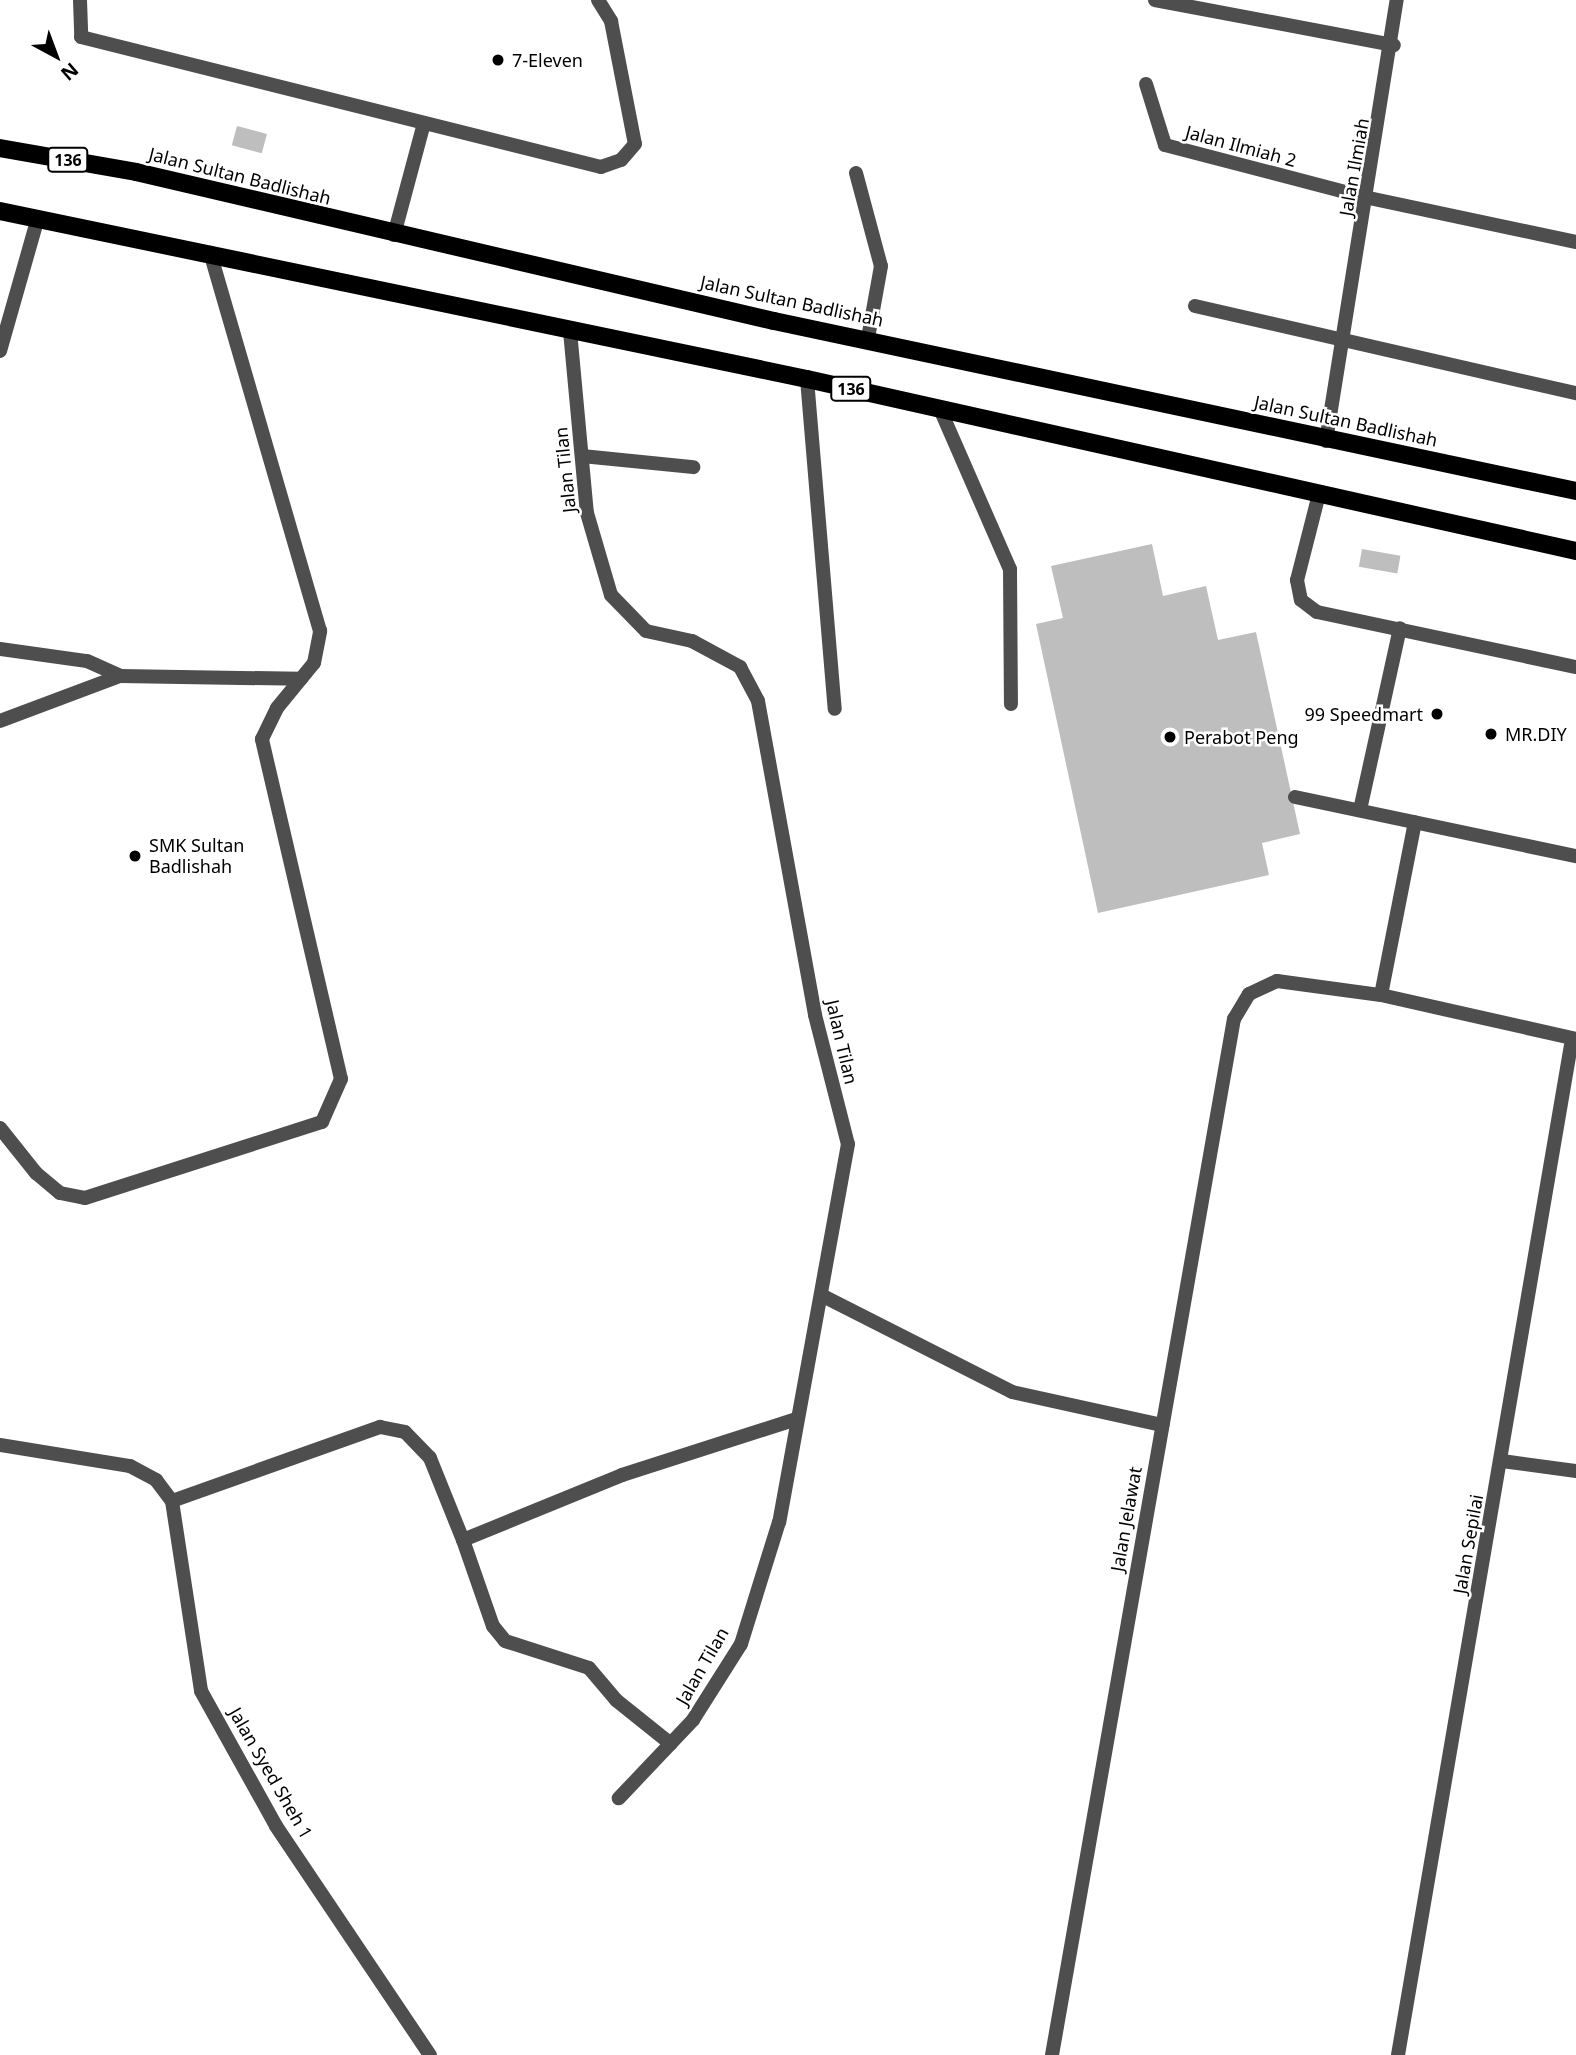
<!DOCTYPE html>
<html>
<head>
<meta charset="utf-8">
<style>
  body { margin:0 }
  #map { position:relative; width:1576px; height:2055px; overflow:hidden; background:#fff; font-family:"Noto Sans",sans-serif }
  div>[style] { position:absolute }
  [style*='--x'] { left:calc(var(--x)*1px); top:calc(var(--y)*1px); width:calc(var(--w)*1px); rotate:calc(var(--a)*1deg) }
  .building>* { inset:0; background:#bebebe; transform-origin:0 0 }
  .service>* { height:14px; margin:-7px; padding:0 7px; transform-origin:7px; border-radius:7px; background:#4e4e4e }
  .minor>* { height:14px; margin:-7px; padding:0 7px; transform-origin:7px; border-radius:7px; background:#4e4e4e }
  .primary>* { height:18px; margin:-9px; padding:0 9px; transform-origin:9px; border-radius:9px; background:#000 }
  .dots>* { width:19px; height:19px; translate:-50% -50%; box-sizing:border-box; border:4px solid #fff; border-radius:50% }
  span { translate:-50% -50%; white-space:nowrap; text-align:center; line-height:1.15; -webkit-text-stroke:5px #fff; paint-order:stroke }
  .shield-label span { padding:2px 5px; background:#fff; border:2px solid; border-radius:5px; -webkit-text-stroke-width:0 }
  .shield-label { font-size:16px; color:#000; font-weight:700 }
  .poi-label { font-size:18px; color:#000 }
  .left { translate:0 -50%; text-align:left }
  .right { translate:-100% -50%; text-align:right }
  .street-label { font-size:18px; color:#000 }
  .north { position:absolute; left:21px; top:21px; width:70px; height:70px; -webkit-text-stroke:5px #fff; paint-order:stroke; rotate:139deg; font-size:19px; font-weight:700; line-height:28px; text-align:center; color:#000 }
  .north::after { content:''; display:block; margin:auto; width:24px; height:32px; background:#000; clip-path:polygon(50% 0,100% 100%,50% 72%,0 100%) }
</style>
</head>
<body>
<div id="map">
  <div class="building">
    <div style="left:237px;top:126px;width:31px;height:20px;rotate:15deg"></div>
    <div style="clip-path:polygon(1152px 544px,1163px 596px,1206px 586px,1218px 640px,1256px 632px,1300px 834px,1262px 843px,1269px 875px,1098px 913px,1036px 624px,1063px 618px,1051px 566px)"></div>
    <div style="left:1362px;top:549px;width:39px;height:18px;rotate:10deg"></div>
  </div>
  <div class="service">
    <div style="--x:80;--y:0;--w:37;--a:88"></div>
    <div style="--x:598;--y:0;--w:25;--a:58"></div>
    <div style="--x:611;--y:21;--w:125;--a:79"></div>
    <div style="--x:635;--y:144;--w:21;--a:131"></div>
    <div style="--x:621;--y:160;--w:21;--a:161"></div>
    <div style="--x:1369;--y:198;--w:212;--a:12"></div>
    <div style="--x:0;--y:351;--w:138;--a:-74.1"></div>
    <div style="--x:0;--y:649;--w:88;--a:7.9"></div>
    <div style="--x:87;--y:661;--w:36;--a:24"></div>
    <div style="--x:120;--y:676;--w:181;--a:0.9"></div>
    <div style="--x:0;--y:721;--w:128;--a:-20.6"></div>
    <div style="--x:1295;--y:797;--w:287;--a:11.9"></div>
    <div style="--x:1360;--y:810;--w:186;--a:-77.6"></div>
    <div style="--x:1381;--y:995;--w:176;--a:-78.9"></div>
    <div style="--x:0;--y:1128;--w:58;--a:51.3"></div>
    <div style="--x:36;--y:1173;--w:31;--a:40"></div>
    <div style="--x:60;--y:1193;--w:25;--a:11"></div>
    <div style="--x:85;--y:1198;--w:249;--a:-17.8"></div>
    <div style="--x:322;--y:1122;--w:47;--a:-66.2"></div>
    <div style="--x:341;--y:1079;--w:349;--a:-103.1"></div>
    <div style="--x:262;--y:739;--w:34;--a:-64"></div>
    <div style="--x:277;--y:708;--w:58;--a:-50.6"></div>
    <div style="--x:314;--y:663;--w:33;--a:-79"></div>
    <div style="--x:320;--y:631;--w:394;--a:-106.2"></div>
    <div style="--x:1502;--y:1461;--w:75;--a:7.7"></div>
  </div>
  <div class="minor">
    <div style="--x:1155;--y:0;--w:243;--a:10.7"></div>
    <div style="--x:81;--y:37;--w:536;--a:14.04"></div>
    <div style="--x:1146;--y:84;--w:64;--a:72.7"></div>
    <div style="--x:1165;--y:145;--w:211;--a:14.6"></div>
    <div style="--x:856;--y:173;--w:96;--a:75"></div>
    <div style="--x:881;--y:266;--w:73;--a:100.2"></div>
    <div style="--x:394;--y:235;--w:116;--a:-75"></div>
    <div style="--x:1195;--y:306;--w:391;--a:12.9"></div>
    <div style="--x:570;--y:331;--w:183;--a:84.7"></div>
    <div style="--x:587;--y:513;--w:85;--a:73.7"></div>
    <div style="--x:611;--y:595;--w:50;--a:45.8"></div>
    <div style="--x:646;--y:631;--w:47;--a:12.3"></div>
    <div style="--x:692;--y:641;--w:55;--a:28.4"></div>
    <div style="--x:740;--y:667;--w:38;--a:62"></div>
    <div style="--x:758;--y:701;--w:319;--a:79.7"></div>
    <div style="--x:815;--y:1015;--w:133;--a:75.7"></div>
    <div style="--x:848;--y:1144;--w:384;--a:100.3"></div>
    <div style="--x:779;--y:1522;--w:128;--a:107.3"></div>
    <div style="--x:741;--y:1644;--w:90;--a:122.3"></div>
    <div style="--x:693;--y:1720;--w:108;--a:133.5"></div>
    <div style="--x:807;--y:379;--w:331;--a:85.2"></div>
    <div style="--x:940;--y:409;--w:175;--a:66.4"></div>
    <div style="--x:1010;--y:569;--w:135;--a:89.6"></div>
    <div style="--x:1326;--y:441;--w:447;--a:-80.9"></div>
    <div style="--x:582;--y:456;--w:112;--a:5.7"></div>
    <div style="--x:1319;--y:494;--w:89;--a:104.3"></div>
    <div style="--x:1297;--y:580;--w:20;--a:79"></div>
    <div style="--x:1301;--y:600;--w:20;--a:37"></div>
    <div style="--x:1317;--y:612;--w:265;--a:12"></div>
    <div style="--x:821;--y:1295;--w:214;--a:26.9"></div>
    <div style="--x:1012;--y:1392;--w:154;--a:12.4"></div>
    <div style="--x:0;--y:1445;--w:132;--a:9.2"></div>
    <div style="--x:130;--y:1466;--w:30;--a:28"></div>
    <div style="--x:156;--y:1480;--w:26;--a:53"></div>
    <div style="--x:172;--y:1501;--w:192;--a:81.3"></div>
    <div style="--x:201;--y:1691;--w:154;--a:60.9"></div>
    <div style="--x:276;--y:1826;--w:276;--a:56.1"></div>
    <div style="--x:172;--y:1501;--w:221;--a:-19.6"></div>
    <div style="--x:380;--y:1427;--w:25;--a:11"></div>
    <div style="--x:405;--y:1432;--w:36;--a:46"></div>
    <div style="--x:430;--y:1458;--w:88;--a:68.1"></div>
    <div style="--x:463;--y:1540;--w:172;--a:-22.2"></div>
    <div style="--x:622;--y:1475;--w:180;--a:-17.8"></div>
    <div style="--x:463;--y:1540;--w:91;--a:70.8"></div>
    <div style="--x:493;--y:1626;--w:19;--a:51"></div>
    <div style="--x:505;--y:1641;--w:88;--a:17.8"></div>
    <div style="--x:589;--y:1668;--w:42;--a:49.8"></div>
    <div style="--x:616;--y:1700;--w:70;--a:38.7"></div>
    <div style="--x:1052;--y:2055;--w:1052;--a:-80.04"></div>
    <div style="--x:1234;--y:1019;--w:29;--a:-59"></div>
    <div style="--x:1249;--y:994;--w:31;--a:-25"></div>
    <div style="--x:1277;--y:981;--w:105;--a:7.7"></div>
    <div style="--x:1381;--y:995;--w:200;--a:12.7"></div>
    <div style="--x:1398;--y:2055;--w:1031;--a:-80.28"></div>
  </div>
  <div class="primary">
    <div style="--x:0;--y:148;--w:138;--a:10"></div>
    <div style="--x:136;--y:172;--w:655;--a:13.15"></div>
    <div style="--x:774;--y:321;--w:820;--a:11.97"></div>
    <div style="--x:0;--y:211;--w:824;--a:11.76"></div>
    <div style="--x:807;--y:379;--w:788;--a:12.61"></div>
  </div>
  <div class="dots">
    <div style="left:498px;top:60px;background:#000"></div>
    <div style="left:1437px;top:714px;background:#000"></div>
    <div style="left:1491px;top:734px;background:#000"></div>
    <div style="left:1170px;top:737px;background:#000"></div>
    <div style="left:135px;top:856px;background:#000"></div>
  </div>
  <div class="shield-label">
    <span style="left:68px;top:160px">136</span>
    <span style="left:851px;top:389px">136</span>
  </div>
  <div class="poi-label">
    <span class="left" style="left:512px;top:60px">7-Eleven</span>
    <span class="right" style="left:1423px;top:714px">99 Speedmart</span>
    <span class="left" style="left:1505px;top:734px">MR.DIY</span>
    <span class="left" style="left:1184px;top:737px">Perabot Peng</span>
    <span class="left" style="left:149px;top:856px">SMK Sultan<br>Badlishah</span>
  </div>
  <div class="street-label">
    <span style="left:1241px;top:146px;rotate:15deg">Jalan Ilmiah 2</span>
    <span style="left:1354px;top:167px;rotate:-80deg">Jalan Ilmiah</span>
    <span style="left:240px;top:176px;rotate:14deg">Jalan Sultan Badlishah</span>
    <span style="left:792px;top:301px;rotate:12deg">Jalan Sultan Badlishah</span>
    <span style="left:1346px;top:421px;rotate:12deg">Jalan Sultan Badlishah</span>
    <span style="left:565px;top:470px;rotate:-96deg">Jalan Tilan</span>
    <span style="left:842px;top:1042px;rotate:77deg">Jalan Tilan</span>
    <span style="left:1126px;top:1519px;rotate:-80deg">Jalan Jelawat</span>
    <span style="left:1468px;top:1544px;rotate:-80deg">Jalan Sepilai</span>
    <span style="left:702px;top:1666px;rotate:-60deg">Jalan Tilan</span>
    <span style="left:271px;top:1773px;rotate:60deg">Jalan Syed Sheh 1</span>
  </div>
  <div class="north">N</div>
</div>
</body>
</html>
